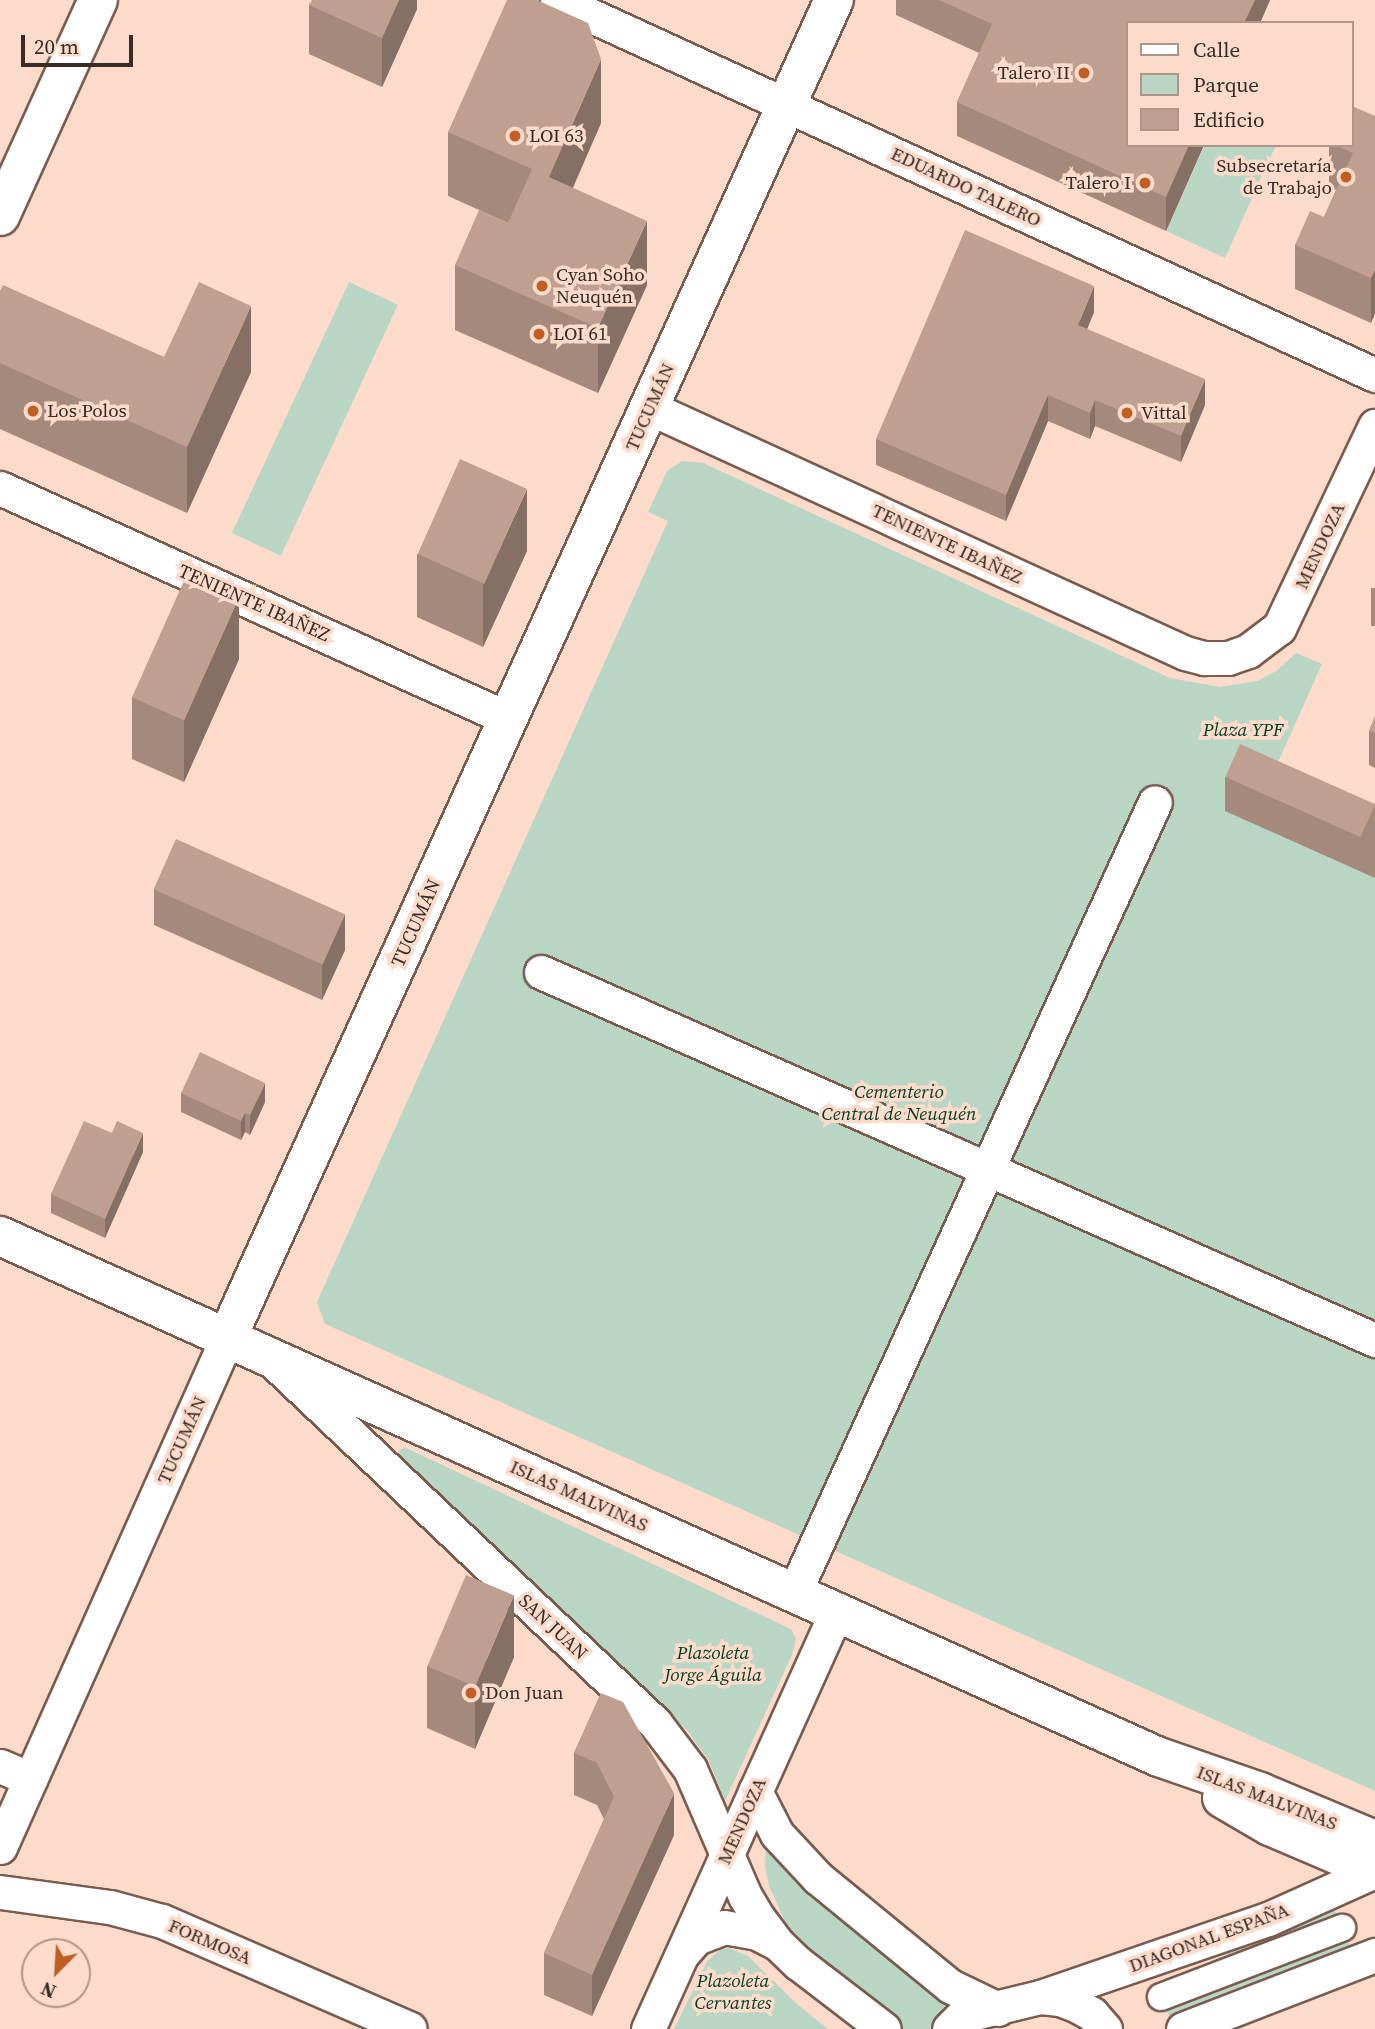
<!DOCTYPE html>
<html>
<head>
<meta charset="utf-8">
<style>
  body { margin:0 }
  #map { position:relative; width:1375px; height:2029px; overflow:hidden; background:#fddbcb; font-family:"Source Serif 4",serif }
  div>[style] { position:absolute }
  [style*='--x'] { left:calc(var(--x)*1px); top:calc(var(--y)*1px); width:calc(var(--w)*1px); rotate:calc(var(--a)*1deg) }
  .green>* { inset:0; background:#b9d6c4; transform-origin:0 0 }
  .roads { filter:drop-shadow(2px 0 #795c4e) drop-shadow(-2px 0 #795c4e) drop-shadow(0 2px #795c4e) drop-shadow(0 -2px #795c4e) }
  .pedestrian>* { height:26px; margin:-13px; padding:0 13px; transform-origin:13px; border-radius:13px; background:#fff }
  .minor>* { height:33px; margin:-16.5px; padding:0 16.5px; transform-origin:16.5px; border-radius:16.5px; background:#fff }
  .tertiary>* { height:38px; margin:-19px; padding:0 19px; transform-origin:19px; border-radius:19px; background:#fff }
  .secondary>* { height:38px; margin:-19px; padding:0 19px; transform-origin:19px; border-radius:19px; background:#fff }
  .wall>* { inset:0; background:#a4897c; transform-origin:0 0 }
  .shaded-wall>* { inset:0; background:#866f65 }
  .building>* { inset:0; background:#bf9f90; transform-origin:0 0 }
  .dots>* { width:19px; height:19px; translate:-50% -50%; box-sizing:border-box; border:4px solid #fddbcb; border-radius:50% }
  span { translate:-50% -50%; white-space:nowrap; text-align:center; line-height:1.15; -webkit-text-stroke:7px #fddbcb; paint-order:stroke }
  .poi-label { font-size:19px; color:#382c26 }
  .right { translate:-100% -50%; text-align:right }
  .left { translate:0 -50%; text-align:left }
  .street-label { font-size:19px; color:#382c26 }
  .park-label { font-size:19px; color:#003e24; font-style:italic }
  .legend { position:absolute; left:1126px; top:21px; width:228px; height:126px; box-sizing:border-box; background:#fddbcb; border:2px solid #ae9589; margin:0; padding:9px 12px; list-style:none; font-size:21px; color:#382c26 }
  .legend li { display:flex; align-items:center; gap:14px; height:35px }
  .legend b { width:35px; border:2px solid #ae9589 }
  .north { position:absolute; left:21px; top:1938px; width:70px; height:70px; box-sizing:border-box; background:#fddbcb; border:2px solid #ae9589; border-radius:50%; rotate:204deg; font-size:19px; font-weight:700; line-height:28px; text-align:center; color:#382c26 }
  .north::after { content:''; display:block; margin:auto; width:24px; height:32px; background:#c15e24; clip-path:polygon(50% 0,100% 100%,50% 72%,0 100%) }
  .scale { position:absolute; left:21px; top:35px; width:112px; height:32px; box-sizing:border-box; border:4px solid #382c26; border-top:0; padding-left:9px; font-size:21px; line-height:24px; white-space:nowrap; color:#382c26; -webkit-text-stroke:5px #fddbcb; paint-order:stroke }
</style>
</head>
<body>
<div id="map">
  <div class="green">
    <div style="clip-path:polygon(1205px 145px,1276px 145px,1225px 258px,1166px 231px)"></div>
    <div style="left:349px;top:282px;width:54px;height:277px;rotate:25deg"></div>
    <div style="clip-path:polygon(682px 461px,703px 463px,1170px 678px,1220px 687px,1257px 681px,1275px 672px,1296px 653px,1322px 664px,1266px 789px,1375px 839px,1375px 1791px,325px 1324px,317px 1302px,668px 521px,648px 512px,667px 471px)"></div>
    <div style="clip-path:polygon(404px 1447px,791px 1629px,796px 1639px,792px 1655px,725px 1801px,709px 1761px,687px 1730px,400px 1460px,399px 1451px)"></div>
    <div style="clip-path:polygon(766px 1841px,779px 1862px,809px 1895px,952px 2004px,936px 2017px,930px 2029px,903px 2029px,799px 1941px,787px 1925px,769px 1886px,765px 1867px)"></div>
    <div style="left:1333px;top:1907px;width:46px;height:194px;rotate:66deg"></div>
    <div style="clip-path:polygon(729px 1948px,748px 1956px,797px 2004px,828px 2029px,674px 2029px,707px 1961px,720px 1950px)"></div>
  </div>
  <div class="roads">
    <div class="pedestrian">
      <div style="--x:1161;--y:1997;--w:194;--a:-20.9"></div>
    </div>
    <div class="minor">
      <div style="--x:557;--y:0;--w:900;--a:24.63"></div>
      <div style="--x:650;--y:408;--w:588;--a:24.61"></div>
      <div style="--x:1185;--y:653;--w:20;--a:15"></div>
      <div style="--x:1204;--y:658;--w:24;--a:0"></div>
      <div style="--x:1228;--y:658;--w:21;--a:-19"></div>
      <div style="--x:1248;--y:651;--w:39;--a:-37"></div>
      <div style="--x:1279;--y:628;--w:224;--a:-64.6"></div>
      <div style="--x:0;--y:488;--w:559;--a:24.41"></div>
      <div style="--x:541;--y:972;--w:912;--a:23.81"></div>
      <div style="--x:277;--y:1365;--w:521;--a:43.44"></div>
      <div style="--x:655;--y:1723;--w:58;--a:52.7"></div>
      <div style="--x:690;--y:1769;--w:138;--a:66.6"></div>
      <div style="--x:745;--y:1896;--w:27;--a:59"></div>
      <div style="--x:759;--y:1919;--w:30;--a:53"></div>
      <div style="--x:777;--y:1943;--w:29;--a:44"></div>
      <div style="--x:798;--y:1963;--w:108;--a:37.5"></div>
      <div style="--x:794;--y:1593;--w:869;--a:-65.47"></div>
      <div style="--x:0;--y:1766;--w:33;--a:23"></div>
      <div style="--x:755;--y:1791;--w:48;--a:62.9"></div>
      <div style="--x:777;--y:1834;--w:60;--a:47"></div>
      <div style="--x:818;--y:1878;--w:171;--a:39.3"></div>
      <div style="--x:950;--y:1986;--w:53;--a:25.6"></div>
      <div style="--x:0;--y:1847;--w:557;--a:-65.96"></div>
      <div style="--x:0;--y:1892;--w:111;--a:7.8"></div>
      <div style="--x:110;--y:1907;--w:54;--a:15.1"></div>
      <div style="--x:162;--y:1921;--w:270;--a:23.5"></div>
      <div style="--x:684;--y:1952;--w:18;--a:-49"></div>
      <div style="--x:696;--y:1938;--w:30;--a:-21"></div>
      <div style="--x:724;--y:1927;--w:34;--a:10"></div>
      <div style="--x:757;--y:1933;--w:22;--a:27"></div>
      <div style="--x:1040;--y:1997;--w:241;--a:-18.9"></div>
      <div style="--x:1268;--y:1919;--w:117;--a:-24.2"></div>
      <div style="--x:648;--y:2029;--w:457;--a:-65.7"></div>
      <div style="--x:949;--y:2029;--w:16;--a:-45"></div>
      <div style="--x:960;--y:2018;--w:11;--a:-22"></div>
      <div style="--x:970;--y:2014;--w:72;--a:-13.7"></div>
      <div style="--x:1040;--y:1997;--w:20;--a:6"></div>
      <div style="--x:1060;--y:1999;--w:17;--a:21"></div>
      <div style="--x:1076;--y:2005;--w:18;--a:29"></div>
      <div style="--x:1092;--y:2014;--w:20;--a:49"></div>
      <div style="--x:1183;--y:2029;--w:206;--a:-21.1"></div>
    </div>
    <div class="tertiary">
      <div style="--x:0;--y:216;--w:237;--a:-65.6"></div>
      <div style="--x:227;--y:1338;--w:1469;--a:-65.6"></div>
    </div>
    <div class="secondary">
      <div style="--x:0;--y:1236;--w:1271;--a:24.21"></div>
      <div style="--x:1159;--y:1757;--w:107;--a:19.1"></div>
      <div style="--x:1260;--y:1792;--w:125;--a:22.7"></div>
      <div style="--x:1222;--y:1798;--w:56;--a:30.3"></div>
      <div style="--x:1270;--y:1826;--w:114;--a:23.2"></div>
    </div>
  </div>
  <div class="wall">
    <div style="clip-path:polygon(417px 0,417px 9px,382px 87px,309px 54px,309px 5px)"></div>
    <div style="clip-path:polygon(896px 0,1270px 0,1260px 23px,1128px 23px,1204px 145px,1166px 231px,957px 136px,957px 102px,979px 53px,896px 15px)"></div>
    <div style="clip-path:polygon(1375px 116px,1371px 323px,1295px 289px,1295px 245px,1324px 217px,1336px 190px,1329px 187px,1329px 145px,1352px 145px)"></div>
    <div style="clip-path:polygon(601px 123px,573px 188px,647px 285px,598px 393px,455px 330px,455px 265px,508px 223px,448px 196px,448px 132px)"></div>
    <div style="clip-path:polygon(0 291px,164px 357px,251px 372px,187px 513px,0 429px)"></div>
    <div style="clip-path:polygon(1094px 312px,1087px 329px,1205px 405px,1181px 462px,1095px 426px,1090px 439px,1048px 421px,1006px 521px,876px 465px,876px 439px)"></div>
    <div style="clip-path:polygon(527px 551px,483px 647px,417px 617px,417px 554px)"></div>
    <div style="left:1375px;top:588px;width:38px;height:4px;rotate:90deg"></div>
    <div style="clip-path:polygon(239px 659px,184px 782px,132px 759px,132px 697px)"></div>
    <div style="clip-path:polygon(1375px 717px,1375px 768px,1369px 765px,1369px 731px)"></div>
    <div style="clip-path:polygon(1225px 777px,1375px 804px,1375px 878px,1225px 811px)"></div>
    <div style="clip-path:polygon(154px 889px,345px 950px,322px 1000px,154px 925px)"></div>
    <div style="clip-path:polygon(181px 1093px,265px 1102px,250px 1135px,245px 1132px,241px 1140px,181px 1112px)"></div>
    <div style="clip-path:polygon(143px 1152px,105px 1238px,51px 1213px,51px 1194px)"></div>
    <div style="clip-path:polygon(514px 1657px,475px 1749px,427px 1728px,427px 1666px)"></div>
    <div style="clip-path:polygon(601px 1693px,674px 1835px,592px 2016px,544px 1995px,544px 1953px,604px 1819px,597px 1805px,574px 1795px,574px 1753px)"></div>
  </div>
  <div class="shaded-wall">
    <div style="clip-path:polygon(399px 0,417px 0,417px 9px,382px 87px,382px 38px)"></div>
    <div style="clip-path:polygon(1255px 0,1270px 0,1260px 23px,1244px 23px)"></div>
    <div style="clip-path:polygon(601px 59px,601px 123px,549px 241px,549px 177px)"></div>
    <div style="clip-path:polygon(1189px 145px,1204px 145px,1166px 231px,1166px 197px)"></div>
    <div style="clip-path:polygon(647px 221px,647px 285px,598px 393px,598px 328px)"></div>
    <div style="clip-path:polygon(1375px 269px,1375px 314px,1371px 323px,1371px 278px)"></div>
    <div style="clip-path:polygon(1094px 286px,1094px 312px,1078px 351px,1078px 325px)"></div>
    <div style="clip-path:polygon(251px 306px,251px 372px,187px 513px,187px 447px)"></div>
    <div style="clip-path:polygon(1205px 379px,1205px 405px,1181px 462px,1181px 436px)"></div>
    <div style="clip-path:polygon(1048px 395px,1048px 421px,1006px 521px,1006px 495px)"></div>
    <div style="clip-path:polygon(1095px 400px,1095px 426px,1090px 439px,1090px 413px)"></div>
    <div style="clip-path:polygon(527px 489px,527px 551px,483px 647px,483px 585px)"></div>
    <div style="clip-path:polygon(239px 597px,239px 659px,184px 782px,184px 720px)"></div>
    <div style="clip-path:polygon(345px 914px,345px 950px,322px 1000px,322px 964px)"></div>
    <div style="clip-path:polygon(265px 1083px,265px 1102px,250px 1135px,250px 1115px)"></div>
    <div style="clip-path:polygon(245px 1113px,245px 1132px,241px 1140px,241px 1121px)"></div>
    <div style="clip-path:polygon(143px 1133px,143px 1152px,105px 1238px,105px 1219px)"></div>
    <div style="clip-path:polygon(514px 1595px,514px 1657px,475px 1749px,475px 1687px)"></div>
    <div style="clip-path:polygon(674px 1793px,674px 1835px,592px 2016px,592px 1975px)"></div>
  </div>
  <div class="building">
    <div style="clip-path:polygon(312px 0,399px 0,382px 38px,309px 5px)"></div>
    <div style="clip-path:polygon(507px 0,537px 0,588px 23px,601px 59px,549px 177px,647px 221px,598px 328px,455px 265px,479px 210px,508px 223px,532px 169px,448px 132px)"></div>
    <div style="clip-path:polygon(939px 0,1255px 0,1244px 23px,1128px 23px,1128px 145px,1189px 145px,1166px 197px,957px 102px,992px 24px)"></div>
    <div style="clip-path:polygon(1352px 106px,1375px 116px,1375px 269px,1371px 278px,1295px 245px,1310px 211px,1324px 217px,1353px 153px,1335px 145px,1352px 145px)"></div>
    <div style="clip-path:polygon(965px 230px,1094px 286px,1078px 325px,1205px 379px,1181px 436px,1095px 400px,1090px 413px,1048px 395px,1006px 495px,876px 439px)"></div>
    <div style="clip-path:polygon(199px 282px,251px 306px,187px 447px,0 363px,0 291px,3px 285px,164px 357px)"></div>
    <div style="left:460px;top:459px;width:73px;height:104px;rotate:24deg"></div>
    <div style="left:187px;top:574px;width:57px;height:135px;rotate:24deg"></div>
    <div style="clip-path:polygon(1375px 717px,1375px 733px,1369px 731px)"></div>
    <div style="left:1240px;top:744px;width:148px;height:36px;rotate:24deg"></div>
    <div style="left:176px;top:839px;width:185px;height:55px;rotate:24deg"></div>
    <div style="clip-path:polygon(200px 1052px,265px 1083px,250px 1115px,245px 1113px,241px 1121px,181px 1093px)"></div>
    <div style="clip-path:polygon(84px 1121px,112px 1133px,117px 1121px,143px 1133px,105px 1219px,51px 1194px)"></div>
    <div style="left:466px;top:1575px;width:52px;height:99px;rotate:23deg"></div>
    <div style="clip-path:polygon(601px 1693px,623px 1702px,674px 1793px,592px 1975px,544px 1953px,614px 1797px,597px 1763px,574px 1753px)"></div>
  </div>
  <div class="dots">
    <div style="left:1084px;top:73px;background:#c15e24"></div>
    <div style="left:515px;top:136px;background:#c15e24"></div>
    <div style="left:1346px;top:177px;background:#c15e24"></div>
    <div style="left:1145px;top:183px;background:#c15e24"></div>
    <div style="left:542px;top:286px;background:#c15e24"></div>
    <div style="left:539px;top:334px;background:#c15e24"></div>
    <div style="left:33px;top:411px;background:#c15e24"></div>
    <div style="left:1127px;top:413px;background:#c15e24"></div>
    <div style="left:471px;top:1693px;background:#c15e24"></div>
  </div>
  <div class="poi-label">
    <span class="right" style="left:1070px;top:73px">Talero II</span>
    <span class="left" style="left:529px;top:136px">LOI 63</span>
    <span class="right" style="left:1332px;top:177px">Subsecretaría<br>de Trabajo</span>
    <span class="right" style="left:1131px;top:183px">Talero I</span>
    <span class="left" style="left:556px;top:286px">Cyan Soho<br>Neuquén</span>
    <span class="left" style="left:553px;top:334px">LOI 61</span>
    <span class="left" style="left:47px;top:411px">Los Polos</span>
    <span class="left" style="left:1141px;top:413px">Vittal</span>
    <span class="left" style="left:485px;top:1693px">Don Juan</span>
  </div>
  <div class="street-label">
    <span style="left:966px;top:187px;rotate:25deg">EDUARDO TALERO</span>
    <span style="left:650px;top:407px;rotate:-66deg">TUCUMÁN</span>
    <span style="left:947px;top:544px;rotate:25deg">TENIENTE IBAÑEZ</span>
    <span style="left:1320px;top:546px;rotate:-65deg">MENDOZA</span>
    <span style="left:254px;top:603px;rotate:24deg">TENIENTE IBAÑEZ</span>
    <span style="left:416px;top:923px;rotate:-66deg">TUCUMÁN</span>
    <span style="left:182px;top:1440px;rotate:-66deg">TUCUMÁN</span>
    <span style="left:579px;top:1496px;rotate:24deg">ISLAS MALVINAS</span>
    <span style="left:553px;top:1627px;rotate:43deg">SAN JUAN</span>
    <span style="left:1267px;top:1798px;rotate:21deg">ISLAS MALVINAS</span>
    <span style="left:742px;top:1821px;rotate:-66deg">MENDOZA</span>
    <span style="left:1209px;top:1938px;rotate:-20deg">DIAGONAL ESPAÑA</span>
    <span style="left:210px;top:1942px;rotate:23deg">FORMOSA</span>
  </div>
  <div class="park-label">
    <span style="left:1243px;top:730px">Plaza YPF</span>
    <span style="left:899px;top:1103px">Cementerio<br>Central de Neuquén</span>
    <span style="left:713px;top:1664px">Plazoleta<br>Jorge Águila</span>
    <span style="left:733px;top:1992px">Plazoleta<br>Cervantes</span>
  </div>
  <ul class="legend">
  <li><b style="height:9px;background:#fff"></b>Calle</li>
  <li><b style="height:19px;background:#b9d6c4"></b>Parque</li>
  <li><b style="height:19px;background:#bf9f90"></b>Edificio</li>
  </ul>
  <div class="north">N</div>
  <div class="scale">20 m</div>
</div>
</body>
</html>
